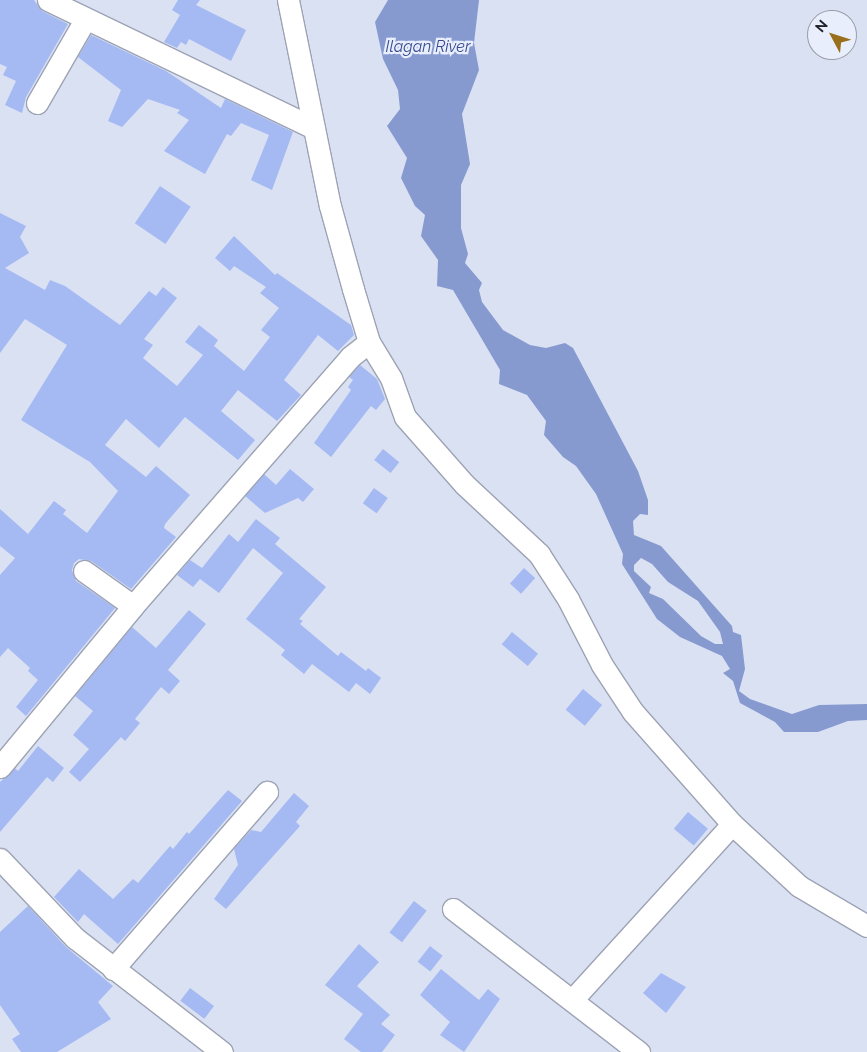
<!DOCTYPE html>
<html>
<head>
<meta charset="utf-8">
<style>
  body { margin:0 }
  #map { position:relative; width:867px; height:1052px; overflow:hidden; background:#dae1f3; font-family:Raleway,sans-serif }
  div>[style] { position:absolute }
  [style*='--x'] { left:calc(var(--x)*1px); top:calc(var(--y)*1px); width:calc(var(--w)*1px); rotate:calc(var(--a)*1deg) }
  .water>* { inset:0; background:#879ad0 }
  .building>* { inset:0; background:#a5b9f2; transform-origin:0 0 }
  .roads { filter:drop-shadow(1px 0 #9da3b4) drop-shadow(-1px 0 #9da3b4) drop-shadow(0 1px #9da3b4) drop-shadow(0 -1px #9da3b4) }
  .minor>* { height:21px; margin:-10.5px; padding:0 10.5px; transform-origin:10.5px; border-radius:10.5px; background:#fff }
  span { translate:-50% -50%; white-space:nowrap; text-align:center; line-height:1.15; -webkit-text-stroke:4.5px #e9eefd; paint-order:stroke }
  .water-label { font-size:16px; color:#384c8f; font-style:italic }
  .north { position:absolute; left:807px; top:10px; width:50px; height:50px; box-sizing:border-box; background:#e9eefd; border:1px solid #999da9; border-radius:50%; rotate:310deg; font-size:14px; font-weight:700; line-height:20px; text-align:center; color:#21232a }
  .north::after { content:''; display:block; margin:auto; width:18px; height:22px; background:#996f1c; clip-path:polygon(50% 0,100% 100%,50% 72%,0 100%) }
</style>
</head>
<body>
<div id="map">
  <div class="water">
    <div style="clip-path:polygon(evenodd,388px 0,479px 0,474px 43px,479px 70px,462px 114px,470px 164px,461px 185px,461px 228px,468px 254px,465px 263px,482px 283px,479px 290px,482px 302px,503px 330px,530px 345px,546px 348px,565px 343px,573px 348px,638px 471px,648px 500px,648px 515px,640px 514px,633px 521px,634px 535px,661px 546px,732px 626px,733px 632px,741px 635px,745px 669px,739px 691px,750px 699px,792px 714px,819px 705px,867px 704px,867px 720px,848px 721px,818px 732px,784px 732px,775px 722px,740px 703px,733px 681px,723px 673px,730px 669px,722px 656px,680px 637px,657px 619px,622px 564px,623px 554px,596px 494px,576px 466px,563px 457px,544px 435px,546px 421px,527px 395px,499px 384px,500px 370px,453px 290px,437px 286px,438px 260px,421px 236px,425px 215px,415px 206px,401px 178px,407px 158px,387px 126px,400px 109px,398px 90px,383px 59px,375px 22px,388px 0,641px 558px,652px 564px,668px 582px,698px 601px,720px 632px,723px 644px,715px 644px,701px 636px,663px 599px,649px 593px,651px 587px,634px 571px,634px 565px,641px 558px)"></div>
  </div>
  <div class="building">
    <div style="clip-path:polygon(0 0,34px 0,42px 11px,68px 24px,26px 97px,22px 113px,5px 105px,16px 81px,3px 75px,7px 67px,0 64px)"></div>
    <div style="clip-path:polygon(178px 0,200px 0,196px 5px,246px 30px,231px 61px,189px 39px,186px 45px,181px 42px,177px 48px,164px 42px,180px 15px,172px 10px)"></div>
    <div style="clip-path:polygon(91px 35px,166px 71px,221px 108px,225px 99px,293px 132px,272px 190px,251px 180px,269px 135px,241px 123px,231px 136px,227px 134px,205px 174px,164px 151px,189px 120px,177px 113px,180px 110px,148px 99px,122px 127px,108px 121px,121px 90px,78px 57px)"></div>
    <div style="left:160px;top:186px;width:37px;height:45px;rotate:34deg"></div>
    <div style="clip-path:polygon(0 213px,26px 226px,20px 237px,29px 253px,5px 268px,45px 290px,50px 280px,65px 286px,120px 325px,149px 291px,156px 296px,163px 287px,177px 298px,144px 339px,153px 345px,143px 358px,177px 386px,203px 355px,185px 342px,199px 325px,218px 340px,214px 346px,244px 371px,270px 337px,261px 330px,279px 308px,260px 293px,266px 287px,234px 266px,230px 271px,215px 258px,234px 236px,275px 275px,277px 273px,351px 325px,354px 335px,338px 351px,318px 335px,284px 380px,301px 395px,277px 421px,238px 390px,221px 411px,255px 440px,238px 460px,185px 417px,159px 448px,126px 419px,105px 445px,146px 477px,156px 466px,190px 495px,165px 524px,164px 528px,176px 537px,131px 589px,91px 561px,79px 559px,74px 563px,72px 570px,76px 581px,115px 608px,26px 716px,16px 707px,38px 680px,28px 671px,30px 668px,8px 648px,0 657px,0 575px,15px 558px,0 546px,0 509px,28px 534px,54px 501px,66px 510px,63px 514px,87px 533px,118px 491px,90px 462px,21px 420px,67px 345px,25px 319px,0 353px)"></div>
    <div style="clip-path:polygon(360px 365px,377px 379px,385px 399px,376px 410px,371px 406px,331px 457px,314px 443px,351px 390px,348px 387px,353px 380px,349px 377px)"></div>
    <div style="left:383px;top:449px;width:21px;height:14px;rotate:39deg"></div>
    <div style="clip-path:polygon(290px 469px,314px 489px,303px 502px,298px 498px,265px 513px,245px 496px,264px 474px,276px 485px)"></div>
    <div style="left:374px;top:488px;width:17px;height:19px;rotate:36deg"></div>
    <div style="clip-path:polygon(256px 519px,280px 538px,275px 544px,326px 587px,299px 619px,303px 621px,300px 624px,338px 656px,341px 652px,366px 671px,368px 668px,381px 678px,370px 694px,356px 683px,349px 692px,312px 664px,304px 674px,281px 655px,285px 650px,246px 619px,283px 573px,253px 548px,219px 593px,200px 579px,193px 587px,177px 575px,190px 560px,202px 568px,229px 534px,238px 542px)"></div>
    <div style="left:524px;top:568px;width:15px;height:21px;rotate:42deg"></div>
    <div style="clip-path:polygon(189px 610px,206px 624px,168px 670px,180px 681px,169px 694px,161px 687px,135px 719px,140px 723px,125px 741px,121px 737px,80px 782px,69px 772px,89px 749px,73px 735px,93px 711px,75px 696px,132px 627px,156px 648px)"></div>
    <div style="left:512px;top:632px;width:34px;height:16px;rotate:40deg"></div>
    <div style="left:583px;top:689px;width:25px;height:27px;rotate:40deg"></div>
    <div style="clip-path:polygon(38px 746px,64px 768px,53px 782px,47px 777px,0 832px,0 782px,15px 768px,18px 771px)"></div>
    <div style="clip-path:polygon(228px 790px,242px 801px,118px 944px,84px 914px,78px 922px,54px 897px,79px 869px,113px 899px,133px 879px,138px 883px,170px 846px,173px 849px,187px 832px,189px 834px)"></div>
    <div style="clip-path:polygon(294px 793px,309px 806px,296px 822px,300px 826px,226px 909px,214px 899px,238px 865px,234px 849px,251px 830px,261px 832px)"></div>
    <div style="left:688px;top:812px;width:26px;height:22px;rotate:40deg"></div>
    <div style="left:414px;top:901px;width:16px;height:40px;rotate:38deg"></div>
    <div style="clip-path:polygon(28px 906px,66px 947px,113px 986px,98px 1002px,111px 1019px,57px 1052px,21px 1052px,12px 1039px,20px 1034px,0 1005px,0 932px)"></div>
    <div style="clip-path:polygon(359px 944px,379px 962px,357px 986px,390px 1015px,381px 1024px,395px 1035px,382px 1052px,361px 1052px,344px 1039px,363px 1014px,325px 985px)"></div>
    <div style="left:430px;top:946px;width:16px;height:20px;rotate:38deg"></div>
    <div style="clip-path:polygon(441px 969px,479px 1000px,488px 989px,500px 999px,464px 1052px,440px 1035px,450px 1022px,420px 995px)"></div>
    <div style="clip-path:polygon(661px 973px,686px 987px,666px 1013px,643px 993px)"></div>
    <div style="left:190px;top:988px;width:30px;height:16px;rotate:37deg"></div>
  </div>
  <div class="roads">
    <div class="minor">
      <div style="--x:48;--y:0;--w:295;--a:25.7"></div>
      <div style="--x:288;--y:0;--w:210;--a:78.5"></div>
      <div style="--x:330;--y:206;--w:86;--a:74.5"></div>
      <div style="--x:353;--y:289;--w:55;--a:73.2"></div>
      <div style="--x:369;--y:342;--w:42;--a:58.6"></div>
      <div style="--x:391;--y:378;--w:41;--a:70.3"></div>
      <div style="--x:405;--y:417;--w:89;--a:48.6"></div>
      <div style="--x:464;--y:484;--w:103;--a:43"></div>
      <div style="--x:539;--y:554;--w:54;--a:57.2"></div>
      <div style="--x:568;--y:599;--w:74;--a:62.7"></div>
      <div style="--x:602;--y:665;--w:56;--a:56.6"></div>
      <div style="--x:633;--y:712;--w:149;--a:48.5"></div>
      <div style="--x:732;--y:824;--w:91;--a:42.8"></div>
      <div style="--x:799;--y:886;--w:79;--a:30.5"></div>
      <div style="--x:37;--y:103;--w:96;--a:-60"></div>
      <div style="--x:84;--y:571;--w:60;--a:35.5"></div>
      <div style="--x:0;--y:767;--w:209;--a:-50.4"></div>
      <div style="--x:133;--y:606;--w:330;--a:-48.9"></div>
      <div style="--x:350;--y:357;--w:24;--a:-38"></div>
      <div style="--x:0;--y:859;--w:109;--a:46.5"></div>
      <div style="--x:75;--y:938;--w:186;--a:37.8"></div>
      <div style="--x:453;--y:909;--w:235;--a:37.6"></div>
      <div style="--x:113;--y:969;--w:235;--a:-49"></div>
      <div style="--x:573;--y:999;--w:236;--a:-47.7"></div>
    </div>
  </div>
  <div class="water-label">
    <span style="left:428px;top:47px">Ilagan River</span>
  </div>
  <div class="north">N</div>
</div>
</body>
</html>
